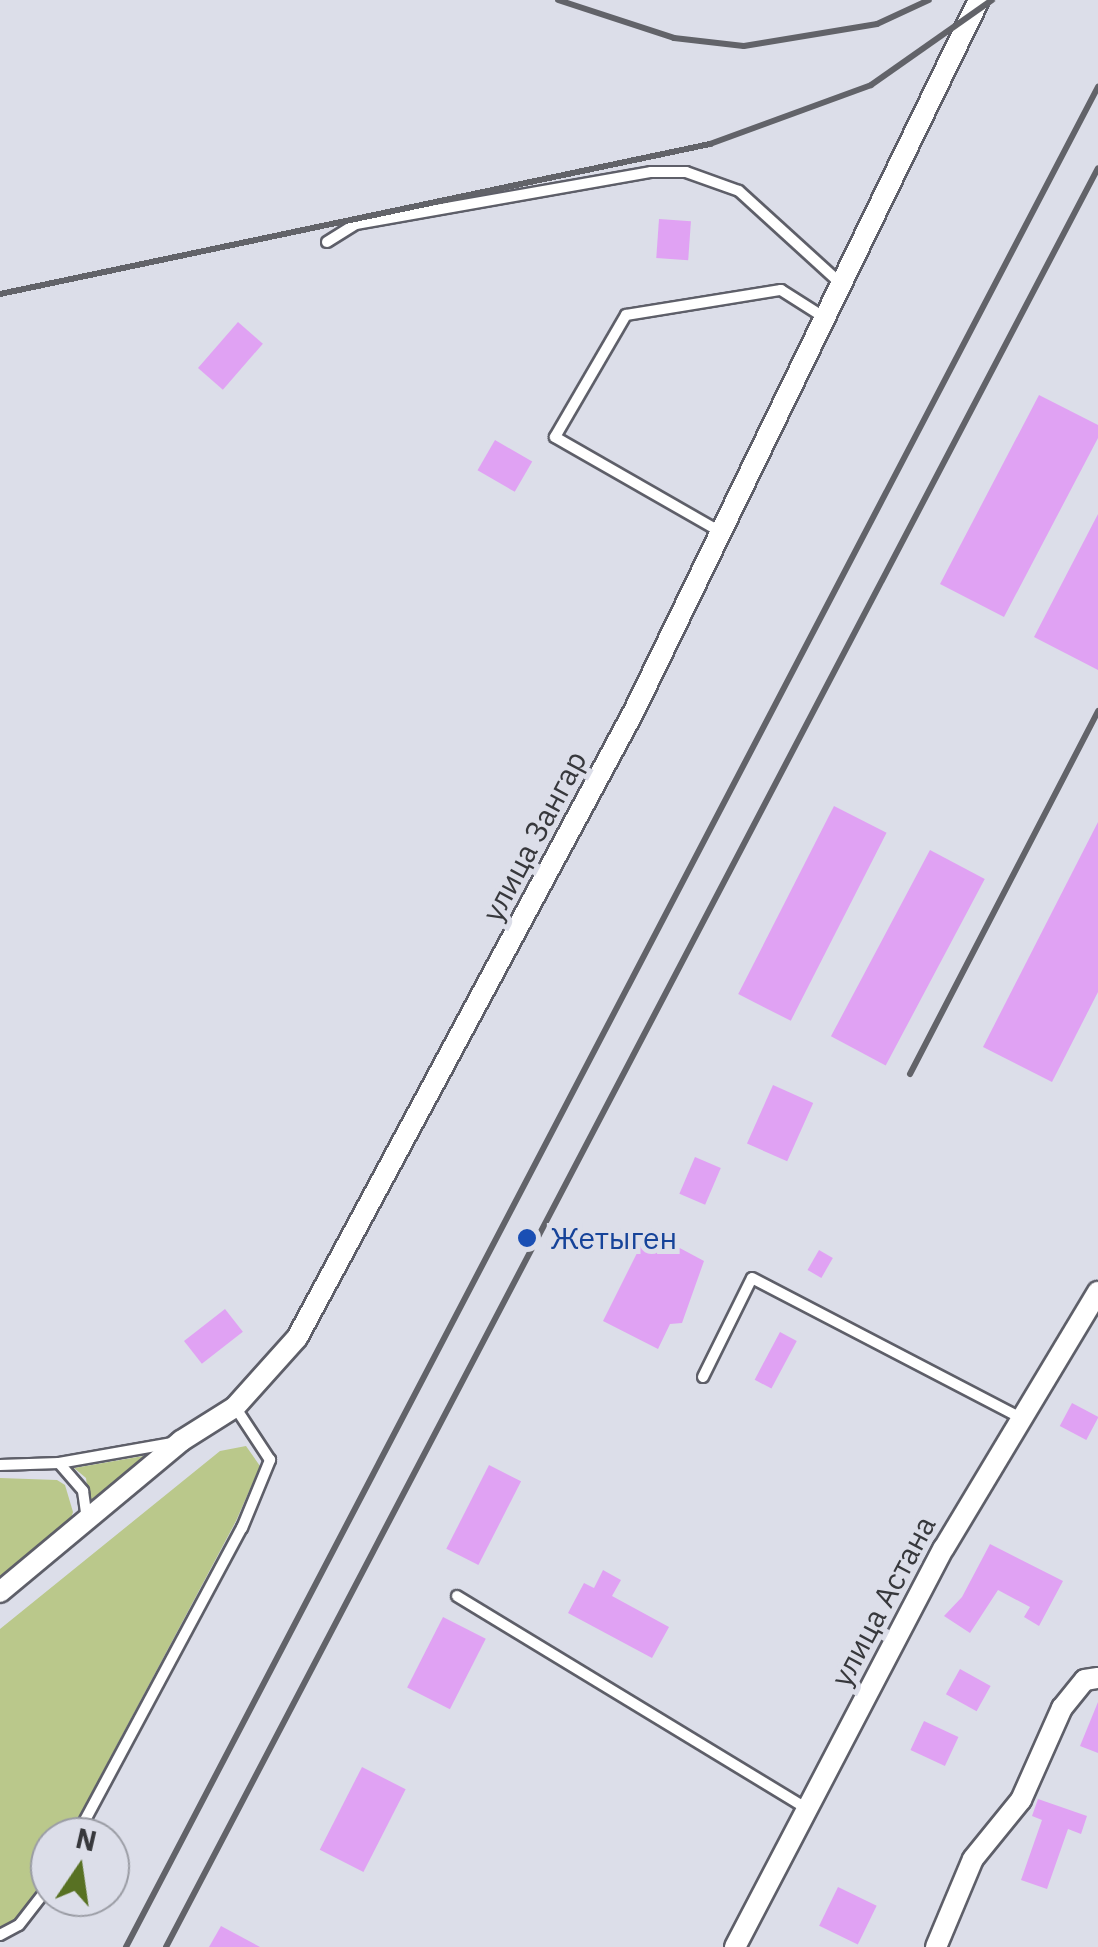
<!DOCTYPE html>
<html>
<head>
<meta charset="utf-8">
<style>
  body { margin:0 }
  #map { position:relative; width:1098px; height:1947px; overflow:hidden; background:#dcdee9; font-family:"IBM Plex Sans",sans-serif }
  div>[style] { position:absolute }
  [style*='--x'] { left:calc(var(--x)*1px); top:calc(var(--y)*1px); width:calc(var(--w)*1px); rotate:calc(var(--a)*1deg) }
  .green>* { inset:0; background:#bac88b }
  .building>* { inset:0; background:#e0a2f3; transform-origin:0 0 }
  .roads { filter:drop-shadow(2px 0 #5e5f69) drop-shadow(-2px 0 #5e5f69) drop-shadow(0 2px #5e5f69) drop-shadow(0 -2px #5e5f69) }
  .lane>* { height:10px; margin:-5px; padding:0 5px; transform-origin:5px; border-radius:5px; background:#fff }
  .street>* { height:20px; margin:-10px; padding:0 10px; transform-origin:10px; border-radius:10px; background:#fff }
  .rail>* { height:6px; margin:-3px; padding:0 3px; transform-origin:3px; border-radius:3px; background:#626369 }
  .dots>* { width:28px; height:28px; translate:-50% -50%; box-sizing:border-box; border:5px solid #dcdee9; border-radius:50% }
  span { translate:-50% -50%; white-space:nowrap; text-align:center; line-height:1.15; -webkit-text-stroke:10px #dcdee9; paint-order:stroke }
  .street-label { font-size:30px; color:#37383c }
  .transit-label { font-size:30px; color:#164399 }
  .left { translate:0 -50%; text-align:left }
  .north { position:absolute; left:30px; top:1817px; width:100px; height:100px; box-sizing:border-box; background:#dcdee9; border:2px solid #9a9ca4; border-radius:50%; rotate:13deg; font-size:28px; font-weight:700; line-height:40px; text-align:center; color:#37383c }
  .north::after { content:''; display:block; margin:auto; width:35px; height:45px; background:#587123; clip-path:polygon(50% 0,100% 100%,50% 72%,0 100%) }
</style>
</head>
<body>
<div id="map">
  <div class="green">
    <div style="clip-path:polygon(246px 1446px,260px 1466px,236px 1521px,68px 1837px,50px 1837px,44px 1881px,15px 1920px,0 1927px,0 1629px,220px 1451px)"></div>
    <div style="clip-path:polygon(149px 1455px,90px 1510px,86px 1478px,74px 1468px)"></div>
    <div style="clip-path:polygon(0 1478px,57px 1480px,65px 1485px,73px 1512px,68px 1527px,0 1581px)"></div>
  </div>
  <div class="building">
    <div style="left:659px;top:219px;width:32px;height:39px;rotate:4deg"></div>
    <div style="left:238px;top:322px;width:33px;height:61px;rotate:41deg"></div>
    <div style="clip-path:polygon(1039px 395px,1098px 425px,1098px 438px,1004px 617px,940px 584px)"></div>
    <div style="left:495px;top:440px;width:43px;height:35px;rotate:30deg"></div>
    <div style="clip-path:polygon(1098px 514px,1098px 670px,1034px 637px)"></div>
    <div style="left:834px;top:806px;width:59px;height:211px;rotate:27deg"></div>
    <div style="clip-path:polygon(1098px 822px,1098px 992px,1052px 1082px,983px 1047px)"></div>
    <div style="left:930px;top:850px;width:62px;height:211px;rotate:28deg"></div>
    <div style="left:773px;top:1085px;width:44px;height:64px;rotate:24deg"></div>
    <div style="left:695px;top:1157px;width:28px;height:40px;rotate:23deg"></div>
    <div style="clip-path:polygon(648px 1231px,704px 1261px,682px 1323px,670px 1324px,658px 1349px,603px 1321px)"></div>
    <div style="left:819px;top:1250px;width:16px;height:23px;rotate:30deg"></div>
    <div style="left:225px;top:1309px;width:29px;height:52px;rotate:52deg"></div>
    <div style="left:780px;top:1332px;width:19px;height:54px;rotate:28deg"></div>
    <div style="left:1072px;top:1403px;width:30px;height:26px;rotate:28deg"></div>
    <div style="left:489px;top:1465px;width:36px;height:94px;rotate:27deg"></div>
    <div style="clip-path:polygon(990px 1544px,1063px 1581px,1039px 1626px,1024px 1617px,1030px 1607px,998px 1590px,970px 1633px,944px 1616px,962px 1597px)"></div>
    <div style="clip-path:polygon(603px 1570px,621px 1580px,612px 1596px,669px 1627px,652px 1658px,568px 1613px,584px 1583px,594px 1588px)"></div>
    <div style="left:443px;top:1617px;width:48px;height:79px;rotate:27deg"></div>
    <div style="left:960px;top:1669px;width:35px;height:29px;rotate:29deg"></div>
    <div style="clip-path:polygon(1098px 1702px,1098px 1753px,1080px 1746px)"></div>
    <div style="left:924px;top:1721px;width:38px;height:32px;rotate:25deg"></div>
    <div style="left:362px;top:1767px;width:49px;height:93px;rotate:27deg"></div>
    <div style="clip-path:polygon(1038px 1799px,1087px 1816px,1081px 1834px,1068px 1829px,1047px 1889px,1021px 1880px,1042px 1820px,1032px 1816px)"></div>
    <div style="left:838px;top:1887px;width:43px;height:43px;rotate:26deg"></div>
    <div style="clip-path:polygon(221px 1926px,260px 1947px,209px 1947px)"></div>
  </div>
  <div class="roads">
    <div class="lane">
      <div style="--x:327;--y:242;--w:34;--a:-32"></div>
      <div style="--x:356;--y:224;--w:300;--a:-10"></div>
      <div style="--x:651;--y:172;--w:35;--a:0"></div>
      <div style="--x:686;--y:172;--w:56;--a:19.7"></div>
      <div style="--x:739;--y:191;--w:135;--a:42.3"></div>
      <div style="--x:719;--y:531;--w:189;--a:-150.2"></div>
      <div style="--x:555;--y:437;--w:141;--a:-59.8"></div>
      <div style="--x:626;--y:315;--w:157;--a:-9.2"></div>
      <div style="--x:781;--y:290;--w:49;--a:32.4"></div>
      <div style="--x:703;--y:1377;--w:110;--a:-63.7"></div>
      <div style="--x:752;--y:1278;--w:303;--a:27.5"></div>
      <div style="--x:59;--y:1463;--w:37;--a:49"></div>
      <div style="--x:83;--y:1491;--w:27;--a:82"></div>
      <div style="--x:0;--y:1465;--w:59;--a:-1.9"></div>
      <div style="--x:59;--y:1463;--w:115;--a:-10"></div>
      <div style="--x:457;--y:1596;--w:410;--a:31.3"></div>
      <div style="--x:76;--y:1837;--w:351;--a:-61.8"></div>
      <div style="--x:242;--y:1528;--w:74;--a:-67.6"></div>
      <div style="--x:270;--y:1460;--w:64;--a:-123.4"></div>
      <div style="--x:0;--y:1935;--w:21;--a:-28"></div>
      <div style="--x:19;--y:1925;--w:51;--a:-52.2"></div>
    </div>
    <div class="street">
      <div style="--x:0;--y:1592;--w:236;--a:-39.8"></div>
      <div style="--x:181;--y:1441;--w:64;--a:-32.2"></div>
      <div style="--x:235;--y:1407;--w:93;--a:-48.1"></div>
      <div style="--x:297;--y:1338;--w:712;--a:-61.74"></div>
      <div style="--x:634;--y:711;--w:790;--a:-64.12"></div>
      <div style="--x:735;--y:1947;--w:450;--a:-62.4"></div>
      <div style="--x:944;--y:1548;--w:299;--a:-59"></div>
      <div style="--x:936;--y:1947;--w:95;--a:-67.2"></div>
      <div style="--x:973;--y:1859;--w:76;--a:-50.9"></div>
      <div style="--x:1021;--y:1800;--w:101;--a:-66"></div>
      <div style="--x:1062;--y:1708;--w:36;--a:-51"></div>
      <div style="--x:1085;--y:1680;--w:13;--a:-9"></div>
    </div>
  </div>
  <div class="rail">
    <div style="--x:558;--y:0;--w:122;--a:18.1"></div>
    <div style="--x:674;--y:38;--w:70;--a:6.5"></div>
    <div style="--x:744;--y:46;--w:135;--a:-9.4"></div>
    <div style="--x:877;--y:24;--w:57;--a:-24.8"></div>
    <div style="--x:0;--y:294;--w:726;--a:-11.93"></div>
    <div style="--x:710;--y:144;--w:171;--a:-20.1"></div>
    <div style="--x:871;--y:85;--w:148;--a:-35.1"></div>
    <div style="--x:910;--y:1074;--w:409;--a:-62.6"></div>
    <div style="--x:126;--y:1947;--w:2099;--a:-62.41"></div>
    <div style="--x:166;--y:1947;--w:2008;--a:-62.35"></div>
  </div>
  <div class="dots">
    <div style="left:527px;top:1238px;background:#1a4fb4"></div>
  </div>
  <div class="street-label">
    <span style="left:534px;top:836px;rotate:-62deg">улица Зангар</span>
    <span style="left:883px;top:1601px;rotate:-62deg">улица Астана</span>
  </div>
  <div class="transit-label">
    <span class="left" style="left:550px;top:1238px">Жетыген</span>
  </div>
  <div class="north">N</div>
</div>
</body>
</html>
